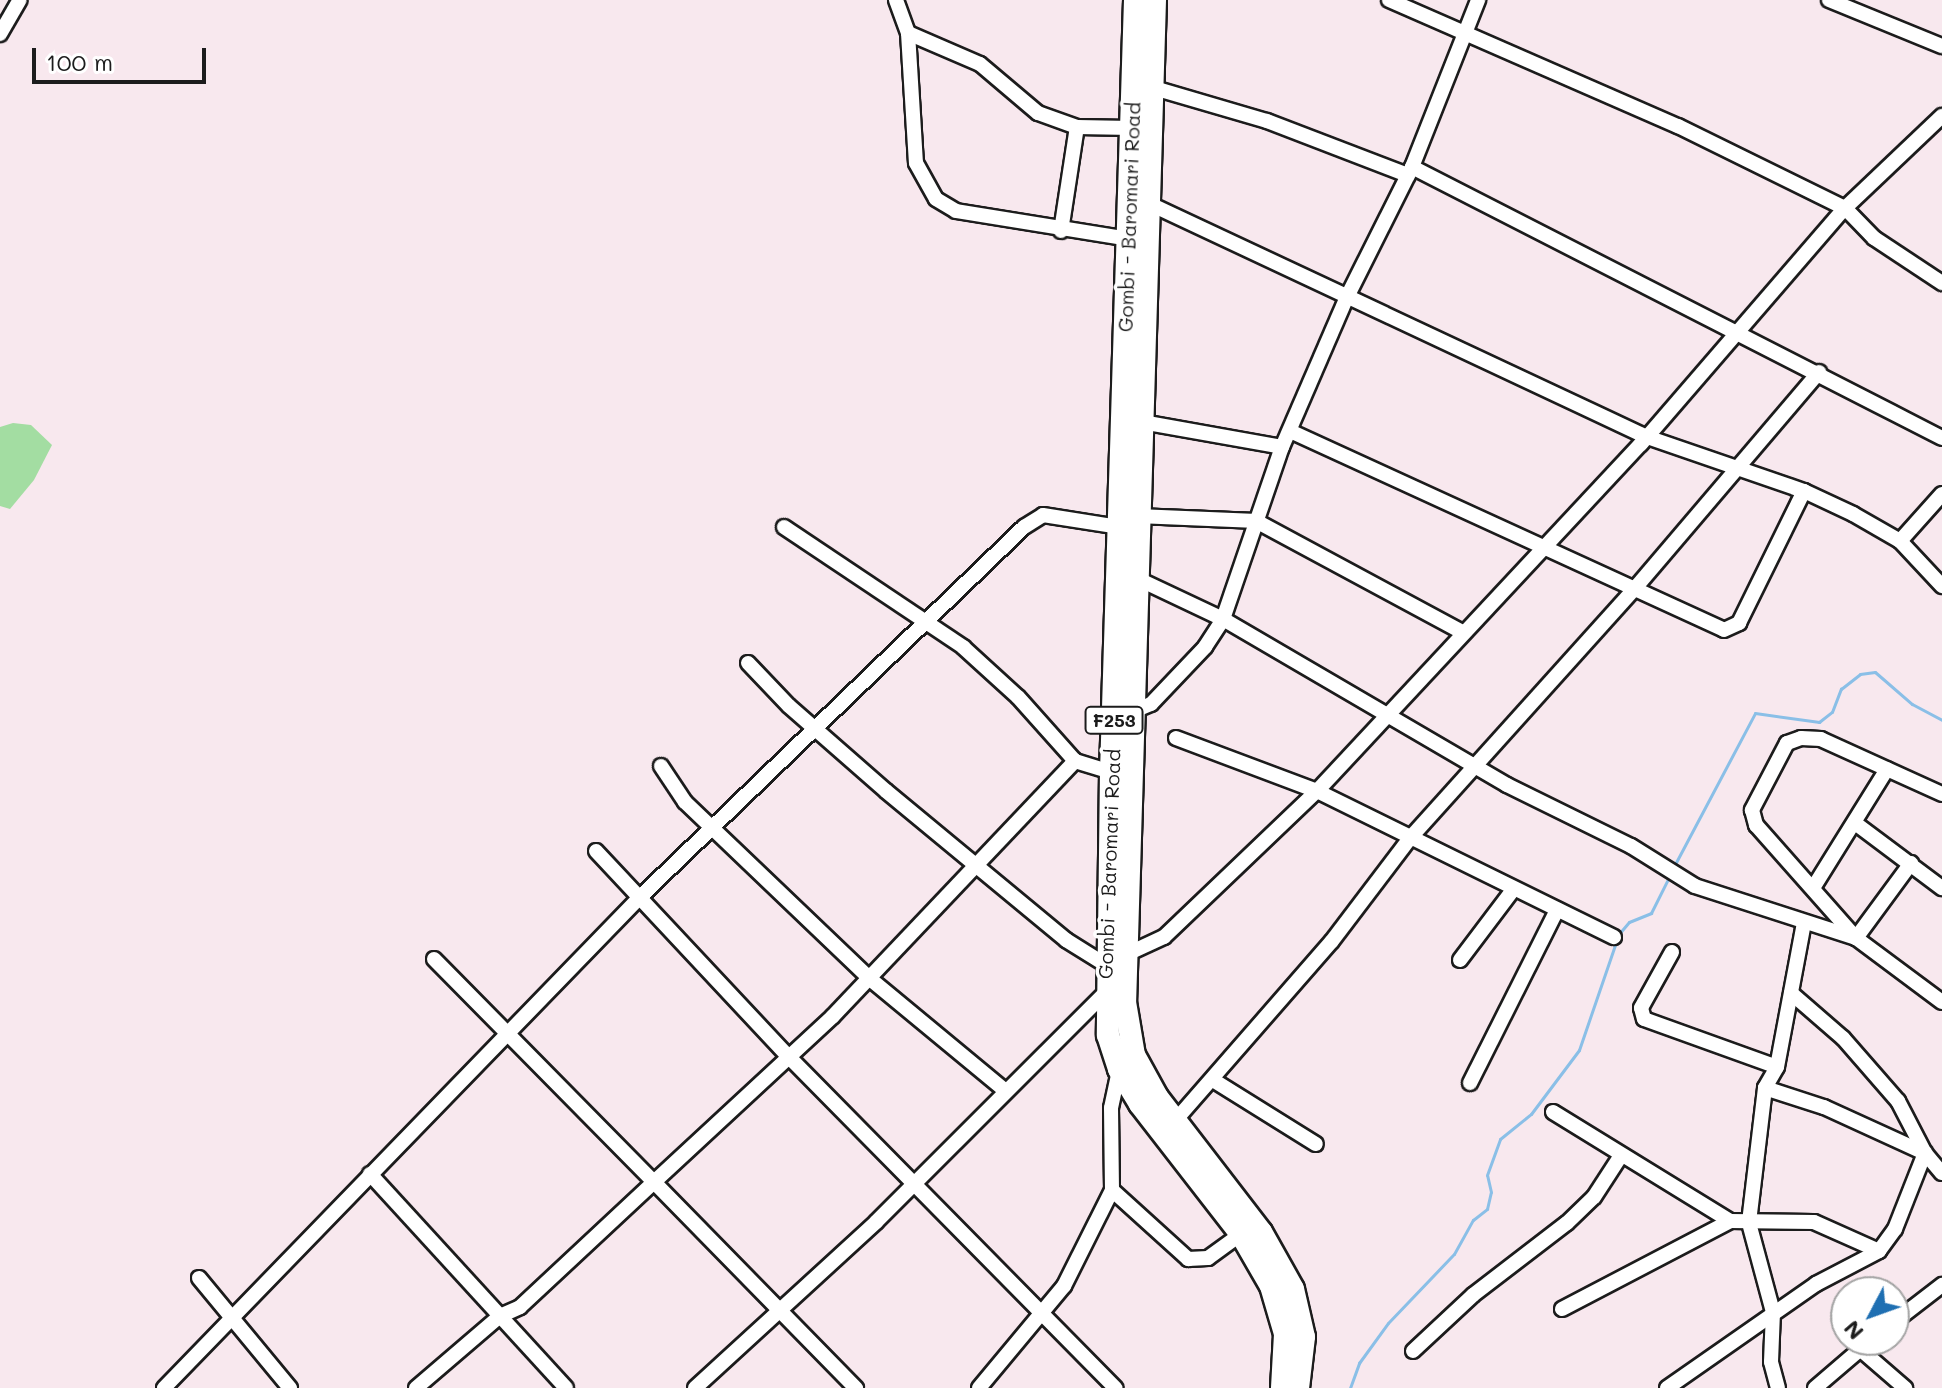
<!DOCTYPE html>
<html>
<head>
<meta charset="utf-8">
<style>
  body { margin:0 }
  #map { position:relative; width:1942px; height:1388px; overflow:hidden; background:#f8e8ee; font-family:Mali,sans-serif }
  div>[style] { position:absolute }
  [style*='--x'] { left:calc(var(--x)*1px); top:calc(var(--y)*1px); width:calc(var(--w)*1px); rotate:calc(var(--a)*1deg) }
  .green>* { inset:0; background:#a3dda2 }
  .stream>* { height:3px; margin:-1.5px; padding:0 1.5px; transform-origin:1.5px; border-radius:1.5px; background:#8abfe7 }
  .roads { filter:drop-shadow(2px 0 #1c1c1c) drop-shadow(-2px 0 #1c1c1c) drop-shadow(0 2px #1c1c1c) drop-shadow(0 -2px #1c1c1c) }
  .minor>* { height:14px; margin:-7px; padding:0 7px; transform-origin:7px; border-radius:7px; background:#fff }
  .primary>* { height:22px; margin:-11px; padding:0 11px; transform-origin:11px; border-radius:11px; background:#fff }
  span { translate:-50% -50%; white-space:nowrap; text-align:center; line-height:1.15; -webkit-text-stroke:7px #fff; paint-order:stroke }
  .shield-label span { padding:2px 6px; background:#fff; border:2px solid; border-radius:6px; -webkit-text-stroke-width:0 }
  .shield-label { font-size:18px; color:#1c1c1c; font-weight:700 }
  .street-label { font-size:20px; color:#1c1c1c }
  .north { position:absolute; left:1830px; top:1276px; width:80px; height:80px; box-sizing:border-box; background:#fff; border:2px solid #a4a4a4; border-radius:50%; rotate:229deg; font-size:22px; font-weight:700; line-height:32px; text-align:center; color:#1c1c1c }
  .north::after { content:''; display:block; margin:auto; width:28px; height:36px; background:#1f6fb2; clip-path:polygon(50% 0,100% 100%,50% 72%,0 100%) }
  .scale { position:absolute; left:32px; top:48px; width:174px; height:36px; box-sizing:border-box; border:4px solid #1c1c1c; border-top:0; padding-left:10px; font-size:24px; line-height:28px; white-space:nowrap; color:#1c1c1c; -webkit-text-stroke:6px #fff; paint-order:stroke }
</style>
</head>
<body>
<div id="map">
  <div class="green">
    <div style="clip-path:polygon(13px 423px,31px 425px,52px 445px,34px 480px,10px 509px,0 506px,0 427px)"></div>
  </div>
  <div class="stream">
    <div style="--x:1673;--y:868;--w:175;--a:-62.1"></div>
    <div style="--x:1755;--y:713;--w:65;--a:8"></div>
    <div style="--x:1819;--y:722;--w:16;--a:-38"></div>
    <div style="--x:1832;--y:712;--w:25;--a:-69"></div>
    <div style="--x:1841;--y:689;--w:24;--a:-38"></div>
    <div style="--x:1860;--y:674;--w:15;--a:-8"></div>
    <div style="--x:1875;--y:672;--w:49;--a:40.9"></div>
    <div style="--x:1912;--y:704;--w:34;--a:28"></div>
    <div style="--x:1618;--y:935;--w:17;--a:-50"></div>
    <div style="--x:1629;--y:922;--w:24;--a:-22"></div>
    <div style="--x:1651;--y:913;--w:42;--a:-63.4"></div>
    <div style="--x:1350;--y:1388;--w:27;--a:-70"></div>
    <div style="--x:1359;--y:1363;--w:49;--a:-54.1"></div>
    <div style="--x:1388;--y:1323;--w:95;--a:-46.3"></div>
    <div style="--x:1454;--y:1254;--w:39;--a:-61"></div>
    <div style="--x:1473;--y:1220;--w:18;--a:-38"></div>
    <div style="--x:1487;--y:1209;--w:17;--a:-77"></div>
    <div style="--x:1491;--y:1192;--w:17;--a:-103"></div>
    <div style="--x:1487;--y:1175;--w:38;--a:-70"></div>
    <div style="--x:1500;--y:1139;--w:40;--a:-39"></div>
    <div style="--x:1531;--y:1114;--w:80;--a:-53.1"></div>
    <div style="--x:1579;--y:1050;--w:114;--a:-71.1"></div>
  </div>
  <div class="roads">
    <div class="minor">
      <div style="--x:896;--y:0;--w:35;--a:70"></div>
      <div style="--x:908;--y:33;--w:130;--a:86.5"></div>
      <div style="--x:916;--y:163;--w:41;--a:60.9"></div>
      <div style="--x:936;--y:199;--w:23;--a:31"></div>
      <div style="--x:956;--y:211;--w:174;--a:9.2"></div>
      <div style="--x:1389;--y:0;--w:315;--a:23.6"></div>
      <div style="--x:1678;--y:126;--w:186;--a:26.2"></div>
      <div style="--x:1845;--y:208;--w:42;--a:46"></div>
      <div style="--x:1874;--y:238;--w:82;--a:33.5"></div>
      <div style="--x:1829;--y:0;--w:122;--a:22.2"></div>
      <div style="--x:908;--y:33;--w:78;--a:23.3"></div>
      <div style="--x:980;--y:64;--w:76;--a:40.2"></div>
      <div style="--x:1038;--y:113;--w:41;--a:19.7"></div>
      <div style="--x:1077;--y:127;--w:55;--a:1"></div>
      <div style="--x:0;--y:34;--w:39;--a:-60"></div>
      <div style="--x:1154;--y:88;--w:118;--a:16.3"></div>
      <div style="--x:1267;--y:121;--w:151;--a:21"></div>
      <div style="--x:1412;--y:167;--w:595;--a:27.08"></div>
      <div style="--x:1150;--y:204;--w:549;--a:25.12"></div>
      <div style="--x:1647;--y:437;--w:166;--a:19"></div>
      <div style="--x:1804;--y:491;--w:54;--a:25.1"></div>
      <div style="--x:1853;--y:514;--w:54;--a:29.9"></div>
      <div style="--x:1900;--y:541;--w:62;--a:47"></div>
      <div style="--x:1061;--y:231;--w:105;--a:-81.3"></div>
      <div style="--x:1142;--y:422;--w:142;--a:10.1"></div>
      <div style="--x:1290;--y:431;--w:477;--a:24.6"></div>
      <div style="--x:1724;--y:630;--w:17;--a:-25"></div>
      <div style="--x:1739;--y:623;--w:147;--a:-63.8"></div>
      <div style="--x:1138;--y:516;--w:118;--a:2.4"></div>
      <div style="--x:1256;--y:521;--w:232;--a:28.3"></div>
      <div style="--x:784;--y:527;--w:216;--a:33.8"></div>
      <div style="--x:963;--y:647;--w:74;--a:42.3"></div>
      <div style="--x:1018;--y:697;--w:86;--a:48.3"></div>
      <div style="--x:1075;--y:761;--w:38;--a:17"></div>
      <div style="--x:1900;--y:541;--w:63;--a:-48.2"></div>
      <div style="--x:1134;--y:577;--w:98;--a:25.3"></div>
      <div style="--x:1223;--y:619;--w:329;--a:30.3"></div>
      <div style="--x:1507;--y:785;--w:138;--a:26.2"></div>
      <div style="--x:1631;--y:846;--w:75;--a:32"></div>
      <div style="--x:1695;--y:886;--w:169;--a:17.9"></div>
      <div style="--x:748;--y:663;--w:59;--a:46.4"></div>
      <div style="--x:789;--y:706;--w:129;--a:41.2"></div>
      <div style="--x:886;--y:791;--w:234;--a:39.6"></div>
      <div style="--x:1066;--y:940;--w:47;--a:32"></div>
      <div style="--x:1128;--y:702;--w:14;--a:25"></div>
      <div style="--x:1141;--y:708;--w:11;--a:-22"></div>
      <div style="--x:1151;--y:704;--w:79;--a:-46.5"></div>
      <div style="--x:1205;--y:647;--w:33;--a:-57"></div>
      <div style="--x:1223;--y:619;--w:182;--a:-71.1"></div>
      <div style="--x:1282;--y:447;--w:163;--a:-66.6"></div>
      <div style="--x:1347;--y:297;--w:145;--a:-63.4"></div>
      <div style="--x:1412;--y:167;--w:180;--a:-68.4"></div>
      <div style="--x:1176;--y:738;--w:151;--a:20.6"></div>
      <div style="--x:1317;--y:791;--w:331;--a:26.2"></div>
      <div style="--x:661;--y:766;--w:43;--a:56.3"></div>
      <div style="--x:685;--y:802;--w:255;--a:43.7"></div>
      <div style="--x:869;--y:978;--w:174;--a:39.6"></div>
      <div style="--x:1942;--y:794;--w:133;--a:-155.6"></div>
      <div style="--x:1821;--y:739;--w:20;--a:-177"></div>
      <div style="--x:1801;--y:738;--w:15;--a:160"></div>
      <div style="--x:1787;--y:743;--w:76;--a:117.6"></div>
      <div style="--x:1752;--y:810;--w:16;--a:75"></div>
      <div style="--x:1756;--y:825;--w:151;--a:48.5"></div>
      <div style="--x:1856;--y:938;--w:107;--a:36.7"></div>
      <div style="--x:1855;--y:823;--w:109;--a:36.8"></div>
      <div style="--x:596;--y:851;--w:282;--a:46.9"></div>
      <div style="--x:789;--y:1057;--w:465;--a:45.4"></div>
      <div style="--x:1813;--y:888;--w:140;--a:-58.1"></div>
      <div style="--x:1856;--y:938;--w:93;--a:-53.7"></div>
      <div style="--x:1672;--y:952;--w:64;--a:119"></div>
      <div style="--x:1641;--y:1008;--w:11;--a:75"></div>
      <div style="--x:1644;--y:1019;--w:141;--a:19.8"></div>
      <div style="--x:1777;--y:1067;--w:147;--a:-79.4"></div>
      <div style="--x:1125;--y:955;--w:43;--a:-24.8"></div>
      <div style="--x:1164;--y:937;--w:211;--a:-43.7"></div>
      <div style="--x:1317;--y:791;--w:475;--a:-47"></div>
      <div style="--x:1641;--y:444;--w:312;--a:-49.2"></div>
      <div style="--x:1845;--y:208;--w:134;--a:-43.5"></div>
      <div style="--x:434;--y:959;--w:313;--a:45.4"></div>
      <div style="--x:654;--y:1182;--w:244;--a:-42.8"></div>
      <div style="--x:833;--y:1016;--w:352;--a:-46.5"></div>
      <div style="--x:1460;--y:960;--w:88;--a:-52.9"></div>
      <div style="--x:1791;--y:993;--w:69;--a:40.9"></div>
      <div style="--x:1843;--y:1038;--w:84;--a:48.9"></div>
      <div style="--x:1898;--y:1101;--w:59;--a:62.6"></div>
      <div style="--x:1925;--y:1153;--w:26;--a:50"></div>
      <div style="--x:1777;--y:1067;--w:24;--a:120"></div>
      <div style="--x:1765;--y:1088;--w:136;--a:96.8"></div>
      <div style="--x:1749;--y:1223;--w:92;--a:74.9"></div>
      <div style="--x:1773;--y:1312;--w:50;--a:92.3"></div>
      <div style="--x:1771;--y:1362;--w:27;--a:75"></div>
      <div style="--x:1213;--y:1080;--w:121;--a:31.9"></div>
      <div style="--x:1470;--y:1083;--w:194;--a:-63.3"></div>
      <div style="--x:1765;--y:1088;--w:62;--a:17.9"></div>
      <div style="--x:1824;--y:1107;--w:111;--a:24.5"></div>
      <div style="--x:1553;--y:1112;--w:208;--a:31.6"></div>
      <div style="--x:1174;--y:1122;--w:240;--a:-48.9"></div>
      <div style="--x:1332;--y:941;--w:131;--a:-52.8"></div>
      <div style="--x:1411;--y:837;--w:338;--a:-48"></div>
      <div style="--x:1637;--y:586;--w:281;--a:-49.6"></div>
      <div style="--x:370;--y:1174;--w:290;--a:47.5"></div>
      <div style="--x:1112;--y:1190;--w:103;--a:42.2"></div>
      <div style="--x:1188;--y:1259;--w:20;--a:-3"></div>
      <div style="--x:1208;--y:1258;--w:41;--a:-36"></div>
      <div style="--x:199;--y:1278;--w:143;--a:50.4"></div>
      <div style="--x:1562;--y:1309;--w:190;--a:-27.6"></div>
      <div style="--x:1730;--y:1221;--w:84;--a:0.7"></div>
      <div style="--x:1814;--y:1222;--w:71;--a:24"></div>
      <div style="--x:1894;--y:1322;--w:61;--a:-37.6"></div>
      <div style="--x:1860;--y:1349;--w:60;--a:40.9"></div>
      <div style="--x:1413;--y:1351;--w:82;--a:-43"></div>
      <div style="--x:1473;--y:1295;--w:118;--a:-37.5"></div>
      <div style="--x:1567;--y:1223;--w:37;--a:-44"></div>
      <div style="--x:1594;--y:1197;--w:48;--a:-57"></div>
      <div style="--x:164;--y:1388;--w:682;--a:-45.89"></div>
      <div style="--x:639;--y:898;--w:535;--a:-43.94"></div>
      <div style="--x:1024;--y:527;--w:22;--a:-32"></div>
      <div style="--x:1043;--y:515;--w:78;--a:8.9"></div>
      <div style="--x:416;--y:1388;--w:111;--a:-40.6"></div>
      <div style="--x:500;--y:1316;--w:22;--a:-24"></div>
      <div style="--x:520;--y:1307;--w:183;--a:-43"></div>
      <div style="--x:654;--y:1182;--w:289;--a:45.6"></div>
      <div style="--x:695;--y:1388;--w:246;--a:-42.5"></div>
      <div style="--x:876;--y:1222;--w:325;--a:-45"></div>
      <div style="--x:979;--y:1388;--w:133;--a:-50.2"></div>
      <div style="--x:1064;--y:1286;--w:107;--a:-63.4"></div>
      <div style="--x:1112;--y:1190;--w:82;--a:-90.7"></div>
      <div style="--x:1111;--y:1108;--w:40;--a:-78"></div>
      <div style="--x:1667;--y:1388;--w:182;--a:-34.9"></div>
      <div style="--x:1816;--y:1284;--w:71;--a:-27.6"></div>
      <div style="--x:1879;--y:1251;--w:27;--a:-54"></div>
      <div style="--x:1895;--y:1229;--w:82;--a:-68.5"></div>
      <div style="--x:1815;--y:1388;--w:74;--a:-40.6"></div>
    </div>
    <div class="primary">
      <div style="--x:1135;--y:0;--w:772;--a:91.78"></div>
      <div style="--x:1111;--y:772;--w:263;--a:90.7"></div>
      <div style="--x:1108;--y:1035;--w:36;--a:72"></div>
      <div style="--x:1119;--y:1069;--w:41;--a:59"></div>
      <div style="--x:1140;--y:1104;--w:165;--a:52.2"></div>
      <div style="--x:1241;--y:1234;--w:60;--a:60"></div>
      <div style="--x:1271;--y:1286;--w:50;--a:73.7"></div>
      <div style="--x:1285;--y:1334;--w:54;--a:93.2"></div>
      <div style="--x:1155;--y:0;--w:1002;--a:91.71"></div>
      <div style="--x:1125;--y:1002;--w:54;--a:80.4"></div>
      <div style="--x:1134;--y:1055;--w:48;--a:61.3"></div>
      <div style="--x:1157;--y:1097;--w:170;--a:52.4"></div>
      <div style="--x:1261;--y:1232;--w:65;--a:60.7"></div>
      <div style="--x:1293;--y:1289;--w:49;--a:77.1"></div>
      <div style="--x:1304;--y:1337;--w:51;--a:96.7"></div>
    </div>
  </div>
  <div class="shield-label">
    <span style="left:1114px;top:720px">F253</span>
  </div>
  <div class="street-label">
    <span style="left:1129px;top:217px;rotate:-88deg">Gombi - Baromari Road</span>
    <span style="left:1109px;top:864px;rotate:-88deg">Gombi - Baromari Road</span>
  </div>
  <div class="north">N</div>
  <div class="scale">100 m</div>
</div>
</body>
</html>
